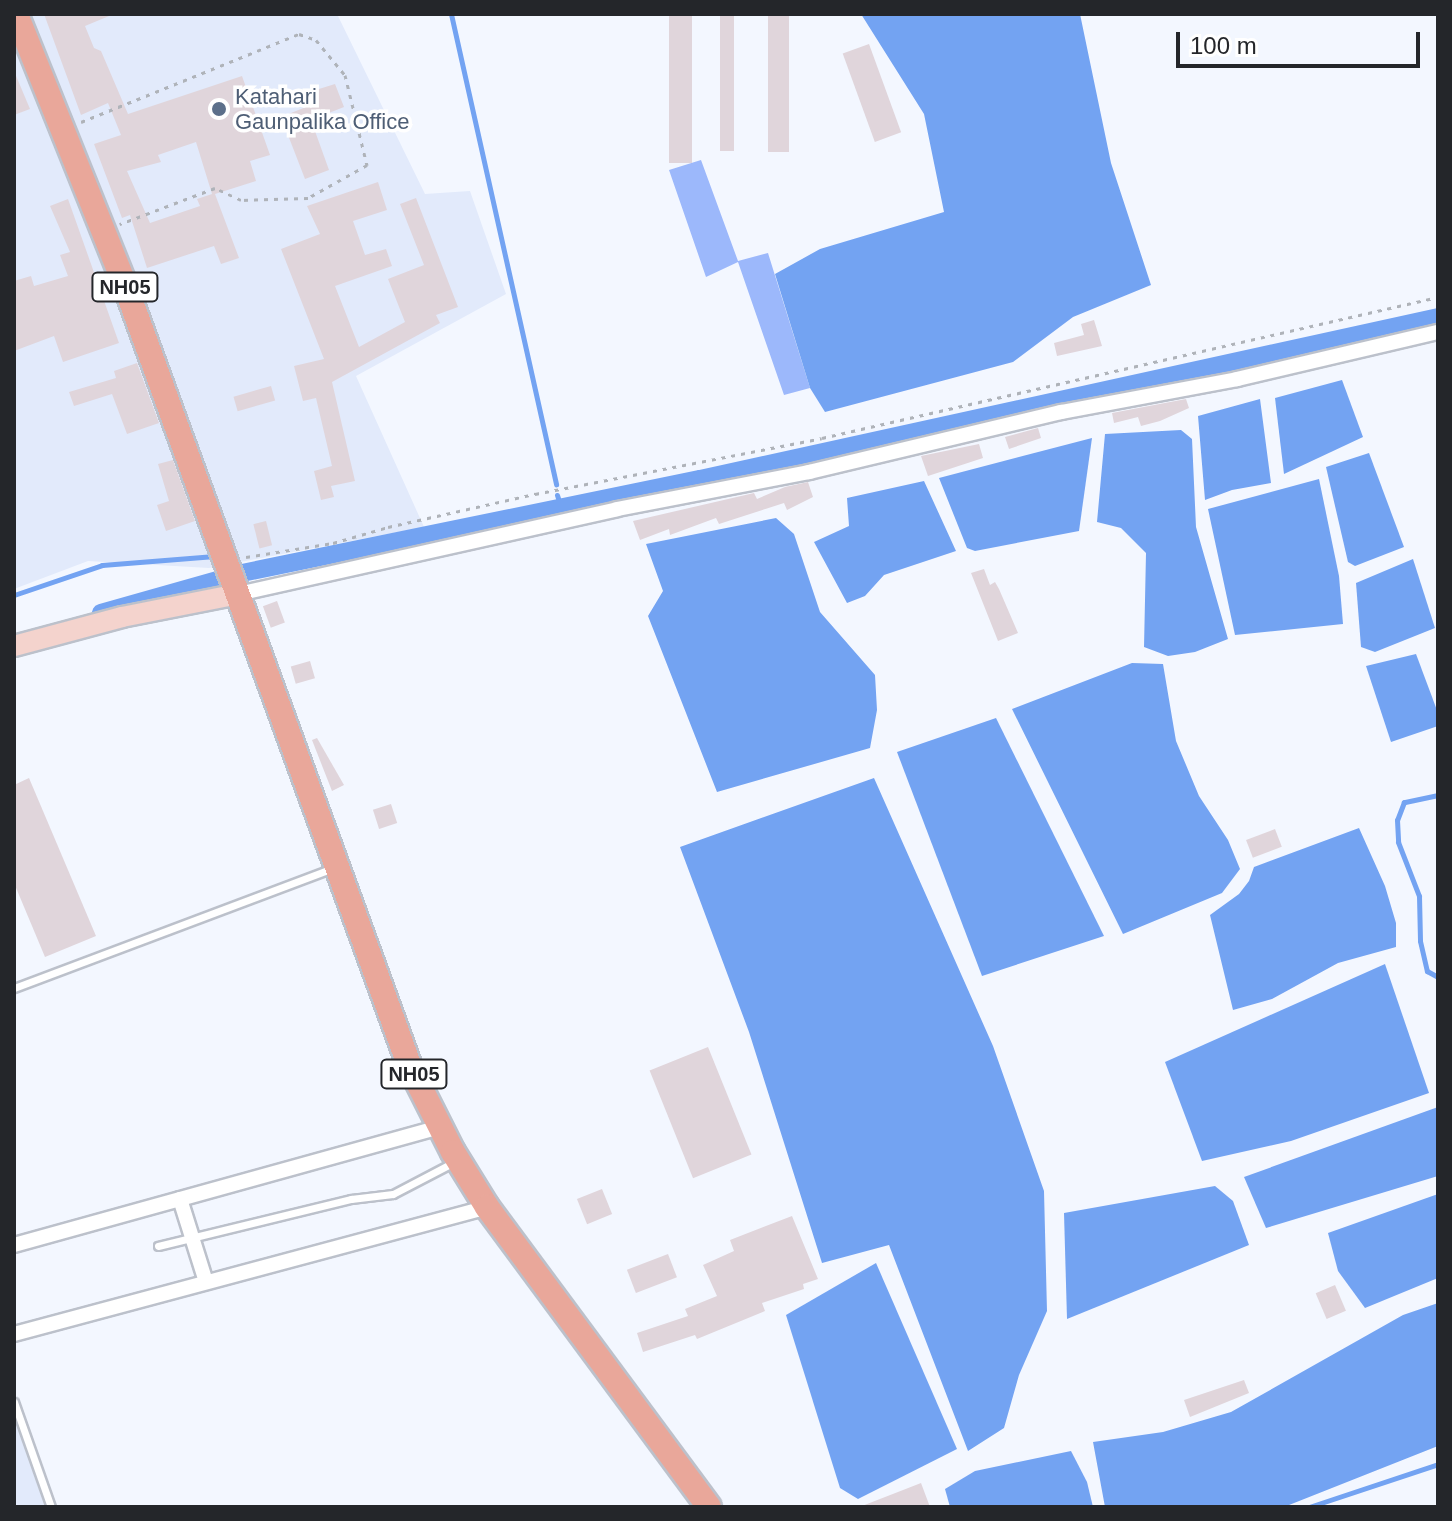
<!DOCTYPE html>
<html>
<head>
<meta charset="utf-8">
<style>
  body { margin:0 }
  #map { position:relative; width:1452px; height:1521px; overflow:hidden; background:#f3f7ff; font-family:Helvetica,sans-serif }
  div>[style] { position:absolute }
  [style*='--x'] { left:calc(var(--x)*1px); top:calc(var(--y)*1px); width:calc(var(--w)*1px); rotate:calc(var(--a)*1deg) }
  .built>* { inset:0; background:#e2eafb }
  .forest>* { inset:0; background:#9cb8fb }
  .water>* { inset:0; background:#73a3f2 }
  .stream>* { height:5px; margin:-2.5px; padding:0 2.5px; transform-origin:2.5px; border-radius:2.5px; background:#73a3f2 }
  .canal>* { height:18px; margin:-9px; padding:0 9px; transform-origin:9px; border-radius:9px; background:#73a3f2 }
  .building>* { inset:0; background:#e0d5db; transform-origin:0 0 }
  .path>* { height:3px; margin-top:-1.5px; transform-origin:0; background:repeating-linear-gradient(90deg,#afb3b9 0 4px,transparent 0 10px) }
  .roads { filter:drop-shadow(2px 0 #bcc1cb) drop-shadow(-2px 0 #bcc1cb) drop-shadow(0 2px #bcc1cb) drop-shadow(0 -2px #bcc1cb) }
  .lane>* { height:7px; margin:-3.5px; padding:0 3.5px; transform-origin:3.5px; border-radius:3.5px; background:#fff }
  .street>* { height:14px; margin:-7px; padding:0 7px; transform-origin:7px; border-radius:7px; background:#fff }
  .secondary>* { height:20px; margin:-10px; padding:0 10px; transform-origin:10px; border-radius:10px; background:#f4d3cd }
  .primary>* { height:24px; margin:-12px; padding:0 12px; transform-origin:12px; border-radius:12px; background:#e9a79a }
  .dots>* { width:22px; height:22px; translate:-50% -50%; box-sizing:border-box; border:4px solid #fff; border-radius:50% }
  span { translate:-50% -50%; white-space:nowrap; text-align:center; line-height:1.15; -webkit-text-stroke:7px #fff; paint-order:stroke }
  .shield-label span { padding:2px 6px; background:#fff; border:2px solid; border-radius:6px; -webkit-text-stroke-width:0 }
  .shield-label { font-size:20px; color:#24262a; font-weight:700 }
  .service-label { font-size:22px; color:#4e5e75 }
  .left { translate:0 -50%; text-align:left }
  .frame { position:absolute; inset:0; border:16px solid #24262a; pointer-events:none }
  .scale { position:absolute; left:1176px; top:32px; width:244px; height:36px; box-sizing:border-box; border:4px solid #24262a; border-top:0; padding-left:10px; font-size:24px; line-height:28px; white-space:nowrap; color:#24262a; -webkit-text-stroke:6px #fff; paint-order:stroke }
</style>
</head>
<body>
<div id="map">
  <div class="built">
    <div style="clip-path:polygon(14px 14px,337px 14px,425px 194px,470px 191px,506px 294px,356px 376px,424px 527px,209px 568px,88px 561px,14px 589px)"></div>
    <div style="clip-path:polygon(14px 1415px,45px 1507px,14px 1507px)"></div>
  </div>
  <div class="forest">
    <div style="clip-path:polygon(701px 160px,738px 261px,768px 253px,810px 388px,784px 395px,738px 262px,706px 277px,669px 170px)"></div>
  </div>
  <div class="water">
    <div style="clip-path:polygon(861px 14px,1080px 14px,1111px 163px,1151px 285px,1073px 317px,1013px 362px,825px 412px,810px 388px,775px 274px,820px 249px,944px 212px,924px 114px)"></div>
    <div style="clip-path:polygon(1342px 380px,1363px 437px,1284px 474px,1275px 398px)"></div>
    <div style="clip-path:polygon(1260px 399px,1271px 483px,1232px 490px,1205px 500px,1198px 416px)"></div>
    <div style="clip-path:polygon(1181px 430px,1192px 439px,1196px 527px,1228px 639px,1195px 652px,1168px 656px,1144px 647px,1146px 553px,1121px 528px,1097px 522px,1105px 434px)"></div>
    <div style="clip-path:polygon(1092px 438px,1079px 531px,975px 551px,967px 548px,939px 478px)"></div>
    <div style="clip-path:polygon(1369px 453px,1404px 547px,1355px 566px,1348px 562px,1326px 467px)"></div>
    <div style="clip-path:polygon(1319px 479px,1339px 576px,1343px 624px,1235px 635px,1208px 509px)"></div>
    <div style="clip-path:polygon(924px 481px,956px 551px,884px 575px,865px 596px,847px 603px,814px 542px,849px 526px,847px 498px)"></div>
    <div style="clip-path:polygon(776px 518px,794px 534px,820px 612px,875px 675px,877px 710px,870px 748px,717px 792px,648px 616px,663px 591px,646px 544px)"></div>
    <div style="clip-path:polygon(1413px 559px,1435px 628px,1375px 652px,1361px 647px,1356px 583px)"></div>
    <div style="clip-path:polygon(1416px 654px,1438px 713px,1438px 726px,1391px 742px,1366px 666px)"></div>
    <div style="clip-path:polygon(1132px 663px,1163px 664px,1176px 741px,1199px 796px,1228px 840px,1240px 869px,1222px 893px,1123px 934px,1012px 709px)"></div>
    <div style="clip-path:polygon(996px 718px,1104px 936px,982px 976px,897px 752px)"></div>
    <div style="clip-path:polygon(874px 778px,993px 1046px,1044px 1191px,1047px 1311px,1019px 1375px,1004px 1428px,968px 1451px,889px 1245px,822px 1263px,749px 1032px,680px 847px)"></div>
    <div style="clip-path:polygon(1359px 828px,1385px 886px,1396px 923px,1396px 947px,1338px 963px,1272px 999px,1233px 1010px,1210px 915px,1239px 894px,1249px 881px,1254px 867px)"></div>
    <div style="clip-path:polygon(1385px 964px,1429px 1093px,1291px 1141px,1202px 1161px,1165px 1062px)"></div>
    <div style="clip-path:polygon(1438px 1107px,1438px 1176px,1266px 1228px,1244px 1177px)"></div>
    <div style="clip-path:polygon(1215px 1186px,1233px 1201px,1249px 1245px,1067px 1319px,1064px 1213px)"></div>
    <div style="clip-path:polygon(1438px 1194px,1438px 1278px,1365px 1308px,1338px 1271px,1328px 1233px)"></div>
    <div style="clip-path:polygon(876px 1263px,957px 1449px,858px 1499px,840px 1488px,786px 1315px)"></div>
    <div style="clip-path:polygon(1438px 1303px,1438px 1446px,1284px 1507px,1105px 1507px,1093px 1442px,1163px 1432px,1231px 1412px,1403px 1315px)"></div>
    <div style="clip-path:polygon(1071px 1451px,1087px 1482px,1093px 1507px,950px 1507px,945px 1489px,975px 1471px)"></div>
  </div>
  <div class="stream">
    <div style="--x:451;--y:14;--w:482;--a:77.4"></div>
    <div style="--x:557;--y:495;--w:13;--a:72"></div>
    <div style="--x:14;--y:595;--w:93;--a:-18.8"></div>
    <div style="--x:102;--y:565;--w:113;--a:-4.6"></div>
    <div style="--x:1438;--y:795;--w:35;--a:168"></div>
    <div style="--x:1404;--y:802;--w:19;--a:111"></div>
    <div style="--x:1397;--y:820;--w:22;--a:87"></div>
    <div style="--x:1398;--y:842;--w:58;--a:68.7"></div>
    <div style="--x:1419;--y:896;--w:45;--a:88.7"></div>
    <div style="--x:1420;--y:941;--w:31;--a:77"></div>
    <div style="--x:1427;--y:971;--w:13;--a:29"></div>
    <div style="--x:1309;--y:1507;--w:136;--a:-18.4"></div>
  </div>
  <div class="canal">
    <div style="--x:101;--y:613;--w:147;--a:-15.8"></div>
    <div style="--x:242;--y:573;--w:468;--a:-11.6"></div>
    <div style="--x:700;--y:479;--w:756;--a:-12.38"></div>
  </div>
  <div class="building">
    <div style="clip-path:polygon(evenodd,44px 14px,114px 14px,85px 26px,94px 48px,101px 51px,128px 114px,242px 76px,270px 155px,250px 161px,256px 181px,215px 194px,239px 258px,221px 264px,214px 246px,147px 268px,130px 215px,122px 218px,94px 144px,121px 135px,108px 103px,81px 115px,44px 14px,196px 142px,212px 194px,197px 199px,200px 206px,150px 223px,127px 171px,161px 162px,158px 155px,196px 142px)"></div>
    <div style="left:669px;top:14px;width:23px;height:149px"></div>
    <div style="left:720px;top:14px;width:14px;height:137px"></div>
    <div style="left:768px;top:14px;width:21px;height:138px"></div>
    <div style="left:869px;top:44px;width:94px;height:28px;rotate:70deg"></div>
    <div style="clip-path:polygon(14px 71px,30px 109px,14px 115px)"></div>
    <div style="clip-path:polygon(335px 84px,344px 107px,311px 120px,329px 170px,305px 179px,281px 117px,311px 105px,306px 93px)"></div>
    <div style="clip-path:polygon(378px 182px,387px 210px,353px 221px,365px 255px,386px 249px,392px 266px,335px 286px,359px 347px,405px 322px,388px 279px,424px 265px,400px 204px,416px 198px,458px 307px,436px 315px,440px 323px,332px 382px,355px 481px,331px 486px,334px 497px,321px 500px,314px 471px,332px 466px,316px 398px,303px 401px,294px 366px,324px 359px,281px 249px,320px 234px,307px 206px)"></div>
    <div style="clip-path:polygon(68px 199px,119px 343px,63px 362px,54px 336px,14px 351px,14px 281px,31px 276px,34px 286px,68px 276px,60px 255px,70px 252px,50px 206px)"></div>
    <div style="clip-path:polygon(1094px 320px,1102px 346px,1057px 356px,1054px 343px,1084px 335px,1081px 324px)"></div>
    <div style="clip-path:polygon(137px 363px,159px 423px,127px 434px,112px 394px,74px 406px,69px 392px,116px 378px,114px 371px)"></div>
    <div style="left:271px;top:386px;width:15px;height:39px;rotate:74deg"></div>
    <div style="clip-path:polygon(1186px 399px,1189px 408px,1160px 421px,1141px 426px,1138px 417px,1114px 423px,1112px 413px)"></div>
    <div style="clip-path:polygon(1038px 428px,1041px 438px,1009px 449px,1005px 437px)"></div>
    <div style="clip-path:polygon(979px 444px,983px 458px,928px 476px,921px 456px)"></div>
    <div style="clip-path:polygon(173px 460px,195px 521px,166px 531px,157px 505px,169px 501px,158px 464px)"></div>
    <div style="clip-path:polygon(808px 482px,813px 497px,787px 510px,784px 503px,719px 524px,716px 518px,670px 535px,669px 529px,640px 540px,633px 521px,754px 493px,757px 499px,785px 487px)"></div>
    <div style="left:266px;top:521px;width:25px;height:13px;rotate:76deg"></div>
    <div style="clip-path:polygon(984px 569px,990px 585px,995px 582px,999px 589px,1018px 633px,998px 641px,971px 573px)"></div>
    <div style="left:277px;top:601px;width:23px;height:15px;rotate:70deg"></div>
    <div style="left:310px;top:661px;width:18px;height:20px;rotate:74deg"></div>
    <div style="clip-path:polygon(317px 738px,344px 785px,332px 791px,312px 740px)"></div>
    <div style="clip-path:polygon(29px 778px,96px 936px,45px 957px,14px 883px,14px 785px)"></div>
    <div style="left:391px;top:804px;width:20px;height:19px;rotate:72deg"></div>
    <div style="left:1275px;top:829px;width:19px;height:31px;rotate:69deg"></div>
    <div style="left:708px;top:1047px;width:116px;height:63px;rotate:68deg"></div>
    <div style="left:602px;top:1189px;width:27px;height:27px;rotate:68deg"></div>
    <div style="clip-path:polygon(792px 1216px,818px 1279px,803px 1284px,804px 1289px,762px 1303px,765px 1311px,697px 1339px,695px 1335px,643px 1352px,637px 1333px,688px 1316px,685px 1309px,717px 1296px,703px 1265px,734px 1251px,730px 1240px)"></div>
    <div style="left:668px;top:1254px;width:25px;height:44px;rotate:69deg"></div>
    <div style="left:1335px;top:1285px;width:28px;height:21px;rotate:67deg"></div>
    <div style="clip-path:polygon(1244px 1380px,1249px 1393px,1190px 1417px,1184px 1400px)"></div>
    <div style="clip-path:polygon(921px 1483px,930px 1507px,862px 1507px,862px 1506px)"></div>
  </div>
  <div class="path">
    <div style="--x:81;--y:122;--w:235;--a:-22"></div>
    <div style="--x:299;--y:34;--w:18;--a:19"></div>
    <div style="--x:316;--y:40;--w:45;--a:50.4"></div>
    <div style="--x:345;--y:75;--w:93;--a:76.3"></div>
    <div style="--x:367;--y:165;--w:68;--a:150.8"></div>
    <div style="--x:308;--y:198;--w:67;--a:178.3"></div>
    <div style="--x:241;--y:200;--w:29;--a:-155"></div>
    <div style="--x:215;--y:188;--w:102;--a:159.2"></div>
    <div style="--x:246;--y:557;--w:88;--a:-9.1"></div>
    <div style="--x:333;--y:543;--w:57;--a:-16.2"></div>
    <div style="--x:388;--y:527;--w:151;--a:-12.7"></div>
    <div style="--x:535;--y:494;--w:292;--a:-11"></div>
    <div style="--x:822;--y:438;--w:632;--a:-12.89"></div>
  </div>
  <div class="roads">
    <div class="lane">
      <div style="--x:14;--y:988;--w:341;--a:-20.6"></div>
      <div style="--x:158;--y:1246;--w:199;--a:-13.7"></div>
      <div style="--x:351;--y:1199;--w:42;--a:-6.8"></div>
      <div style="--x:393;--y:1194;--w:71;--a:-27.6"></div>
      <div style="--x:14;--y:1402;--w:111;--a:70.6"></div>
    </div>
    <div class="street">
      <div style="--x:238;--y:594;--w:388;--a:-12.6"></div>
      <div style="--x:617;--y:509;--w:196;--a:-10.9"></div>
      <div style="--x:809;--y:472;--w:259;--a:-13.4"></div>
      <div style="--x:1061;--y:412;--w:179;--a:-10.6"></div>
      <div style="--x:1237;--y:379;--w:206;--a:-13.2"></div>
      <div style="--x:180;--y:1199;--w:87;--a:72.6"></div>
      <div style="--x:14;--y:1245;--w:442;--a:-15.5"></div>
      <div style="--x:14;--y:1334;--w:490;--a:-15"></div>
    </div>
    <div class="secondary">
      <div style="--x:14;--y:646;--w:112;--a:-15"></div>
      <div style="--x:122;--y:617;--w:118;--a:-11.2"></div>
    </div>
    <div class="primary">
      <div style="--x:16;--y:14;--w:292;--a:68.1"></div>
      <div style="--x:125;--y:285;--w:832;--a:69.98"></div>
      <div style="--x:410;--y:1067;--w:95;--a:63.2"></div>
      <div style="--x:453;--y:1152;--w:65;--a:58.3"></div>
      <div style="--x:487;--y:1207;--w:373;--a:53.5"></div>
    </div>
  </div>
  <div class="dots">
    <div style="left:219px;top:109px;background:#5c6f8a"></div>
  </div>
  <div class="shield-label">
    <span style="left:125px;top:287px">NH05</span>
    <span style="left:414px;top:1074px">NH05</span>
  </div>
  <div class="service-label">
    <span class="left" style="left:235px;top:109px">Katahari<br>Gaunpalika Office</span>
  </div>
  <div class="frame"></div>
  <div class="scale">100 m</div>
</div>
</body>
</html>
